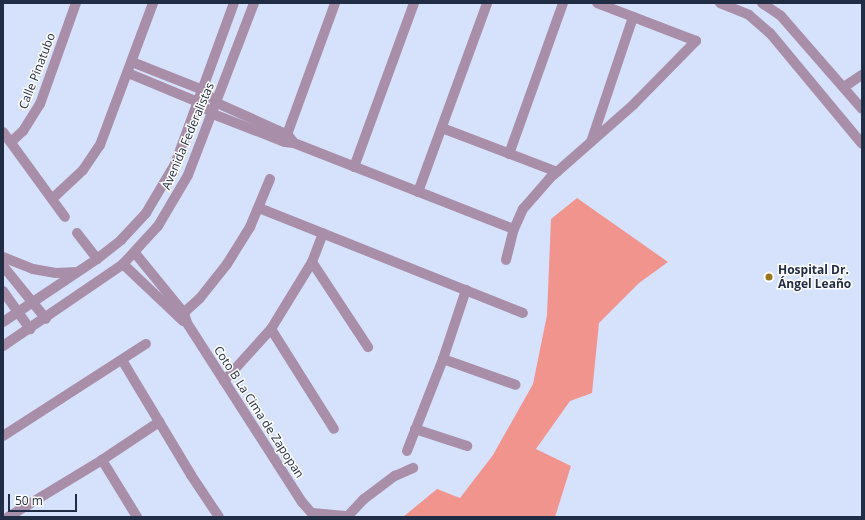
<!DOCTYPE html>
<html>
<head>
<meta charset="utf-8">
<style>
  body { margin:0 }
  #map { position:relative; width:865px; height:520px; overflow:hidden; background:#d6e2fc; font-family:"Open Sans",sans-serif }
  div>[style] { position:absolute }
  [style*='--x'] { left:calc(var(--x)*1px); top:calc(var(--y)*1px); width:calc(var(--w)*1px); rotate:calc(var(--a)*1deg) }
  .forest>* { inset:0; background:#f1948d }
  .minor>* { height:10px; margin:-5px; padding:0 5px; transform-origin:5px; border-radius:5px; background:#a98eaa }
  .dots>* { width:11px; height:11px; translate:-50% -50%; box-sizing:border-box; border:2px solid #fff; border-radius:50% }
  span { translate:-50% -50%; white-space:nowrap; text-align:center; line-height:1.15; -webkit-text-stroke:3px #fff; paint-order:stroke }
  .street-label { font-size:12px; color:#212d45 }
  .poi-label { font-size:12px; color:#212d45; font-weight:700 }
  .left { translate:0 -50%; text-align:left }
  .frame { position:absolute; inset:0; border:4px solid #212d45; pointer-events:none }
  .scale { position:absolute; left:8px; top:494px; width:69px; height:18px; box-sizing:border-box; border:2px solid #212d45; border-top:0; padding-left:5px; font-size:12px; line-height:14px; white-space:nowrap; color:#212d45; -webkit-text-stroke:3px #fff; paint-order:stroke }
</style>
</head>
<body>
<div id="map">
  <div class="forest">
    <div style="clip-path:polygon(577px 198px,668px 262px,639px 283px,599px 323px,592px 393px,570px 401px,536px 449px,571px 466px,555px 517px,403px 517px,437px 489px,460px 498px,493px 455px,533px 384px,547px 315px,551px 219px)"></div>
  </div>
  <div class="minor">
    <div style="--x:720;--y:3;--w:31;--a:22"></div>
    <div style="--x:749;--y:15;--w:28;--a:41"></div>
    <div style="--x:770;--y:33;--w:144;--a:50.3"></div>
    <div style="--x:762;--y:3;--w:23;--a:34"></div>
    <div style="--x:781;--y:16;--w:123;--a:48.9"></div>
    <div style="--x:132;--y:62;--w:76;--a:21.5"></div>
    <div style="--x:203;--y:90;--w:19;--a:43"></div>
    <div style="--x:217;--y:103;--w:78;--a:24.3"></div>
    <div style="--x:288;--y:135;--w:10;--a:53"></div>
    <div style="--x:128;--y:73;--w:76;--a:22.5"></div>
    <div style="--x:198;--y:102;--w:19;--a:39"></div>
    <div style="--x:213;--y:114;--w:77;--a:21.3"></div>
    <div style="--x:285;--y:142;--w:9;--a:6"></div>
    <div style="--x:294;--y:143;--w:236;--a:21.4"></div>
    <div style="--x:844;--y:87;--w:22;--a:-34"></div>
    <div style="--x:442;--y:128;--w:123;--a:20.9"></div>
    <div style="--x:3;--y:132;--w:105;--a:53.9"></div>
    <div style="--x:285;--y:140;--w:146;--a:-69.9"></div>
    <div style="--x:11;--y:142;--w:16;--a:-43"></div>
    <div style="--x:23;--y:131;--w:32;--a:-58"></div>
    <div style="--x:40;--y:104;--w:107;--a:-70.4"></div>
    <div style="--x:591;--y:142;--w:132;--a:-71.4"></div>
    <div style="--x:509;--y:154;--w:160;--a:-70.3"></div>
    <div style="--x:354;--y:167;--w:175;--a:-69.9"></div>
    <div style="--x:418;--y:192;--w:201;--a:-69.9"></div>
    <div style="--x:52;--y:199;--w:42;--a:-43.1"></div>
    <div style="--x:83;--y:170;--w:30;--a:-56"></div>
    <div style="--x:100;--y:145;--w:152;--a:-69.5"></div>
    <div style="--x:259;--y:208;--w:284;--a:21.7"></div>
    <div style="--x:77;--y:233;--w:33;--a:52"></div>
    <div style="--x:135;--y:253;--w:77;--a:50.8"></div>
    <div style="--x:184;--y:313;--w:10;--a:73"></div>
    <div style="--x:187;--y:323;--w:213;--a:57.3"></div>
    <div style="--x:302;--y:502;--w:20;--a:49"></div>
    <div style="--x:3;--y:257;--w:32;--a:22"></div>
    <div style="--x:33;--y:269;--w:23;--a:10"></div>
    <div style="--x:56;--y:273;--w:21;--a:-3"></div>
    <div style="--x:506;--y:260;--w:32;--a:-76"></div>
    <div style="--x:514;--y:229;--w:22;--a:-66"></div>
    <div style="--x:523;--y:209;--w:41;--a:-48.9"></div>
    <div style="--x:550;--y:178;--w:111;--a:-41.3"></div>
    <div style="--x:633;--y:105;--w:90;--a:-45.5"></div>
    <div style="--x:696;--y:41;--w:106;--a:-159"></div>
    <div style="--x:312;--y:262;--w:102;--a:56.6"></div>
    <div style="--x:123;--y:264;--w:83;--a:43.5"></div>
    <div style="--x:3;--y:266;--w:68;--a:50.9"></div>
    <div style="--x:3;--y:291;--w:47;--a:54.6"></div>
    <div style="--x:179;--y:317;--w:28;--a:-42"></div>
    <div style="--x:200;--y:298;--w:43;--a:-51.5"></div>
    <div style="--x:227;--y:264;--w:44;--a:-58.1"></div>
    <div style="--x:250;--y:227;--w:52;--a:-67.4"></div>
    <div style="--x:3;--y:322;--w:113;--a:-33.8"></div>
    <div style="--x:97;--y:259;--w:31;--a:-38"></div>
    <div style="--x:121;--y:240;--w:37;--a:-47"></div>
    <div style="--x:146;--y:213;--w:57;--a:-59.4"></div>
    <div style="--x:175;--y:164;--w:171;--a:-69.9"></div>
    <div style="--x:271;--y:329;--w:118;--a:57.8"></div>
    <div style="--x:3;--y:346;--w:145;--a:-34.3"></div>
    <div style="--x:123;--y:264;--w:52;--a:-47.4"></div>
    <div style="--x:158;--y:226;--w:59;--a:-59.5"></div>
    <div style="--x:188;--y:175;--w:184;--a:-69"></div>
    <div style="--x:443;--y:359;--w:77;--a:19.6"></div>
    <div style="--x:122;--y:360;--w:134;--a:59"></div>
    <div style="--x:191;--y:475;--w:50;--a:56.3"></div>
    <div style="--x:224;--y:381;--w:70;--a:-47.9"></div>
    <div style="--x:271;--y:329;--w:79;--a:-58.5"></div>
    <div style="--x:312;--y:262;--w:31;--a:-69"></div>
    <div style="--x:415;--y:429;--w:55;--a:18.1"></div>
    <div style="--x:3;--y:436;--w:170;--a:-32.8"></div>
    <div style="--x:407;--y:451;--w:99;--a:-68.6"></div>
    <div style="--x:443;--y:359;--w:73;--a:-71.6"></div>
    <div style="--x:102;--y:460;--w:67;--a:58.4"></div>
    <div style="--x:312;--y:513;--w:36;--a:5"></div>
    <div style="--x:8;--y:517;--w:110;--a:-31.2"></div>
    <div style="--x:102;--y:460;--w:69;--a:-33.7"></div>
    <div style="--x:347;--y:517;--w:25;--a:-47"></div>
    <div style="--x:364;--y:499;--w:39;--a:-37"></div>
    <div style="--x:395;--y:476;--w:20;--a:-24"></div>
  </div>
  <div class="dots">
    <div style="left:769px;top:277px;background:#98741e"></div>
  </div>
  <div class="street-label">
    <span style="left:37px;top:71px;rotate:-69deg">Calle Pinatubo</span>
    <span style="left:188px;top:136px;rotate:-67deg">Avenida Federalistas</span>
    <span style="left:259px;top:412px;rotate:57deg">Coto B La Cima de Zapopan</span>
  </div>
  <div class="poi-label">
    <span class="left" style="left:778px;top:277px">Hospital Dr.<br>Ángel Leaño</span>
  </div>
  <div class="frame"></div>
  <div class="scale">50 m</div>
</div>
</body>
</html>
